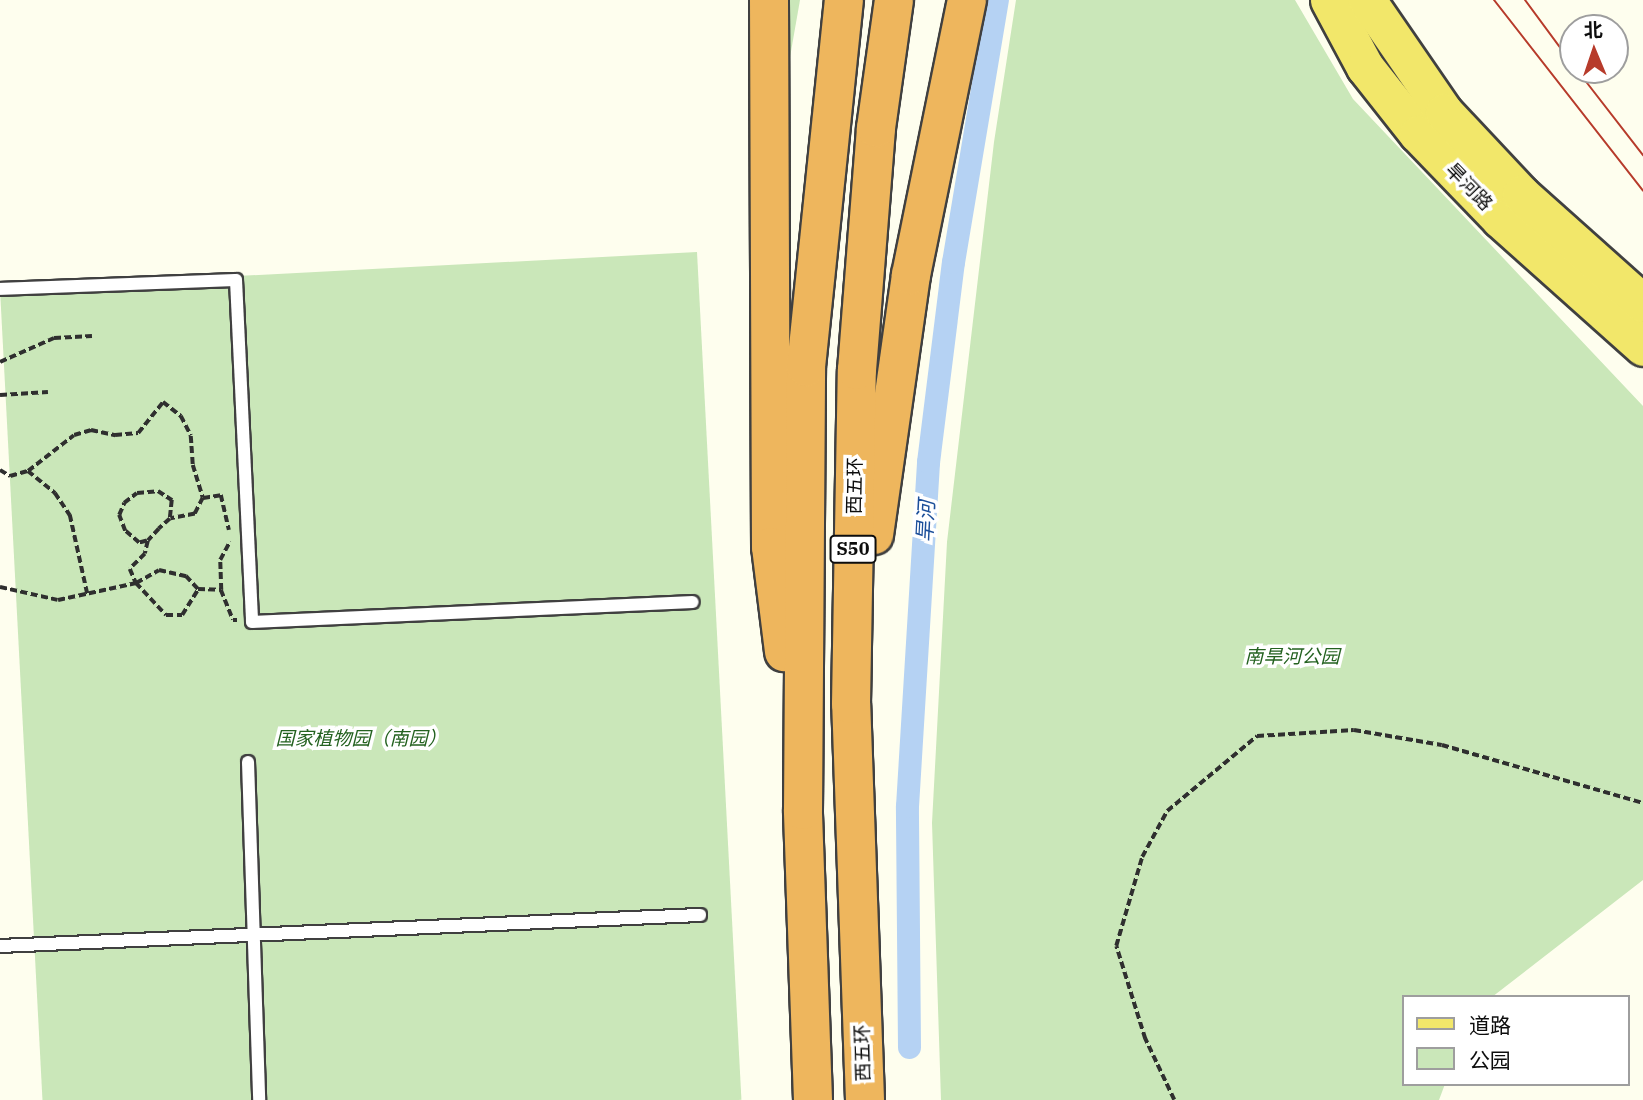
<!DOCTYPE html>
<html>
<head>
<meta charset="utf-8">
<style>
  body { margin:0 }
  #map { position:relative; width:1643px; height:1100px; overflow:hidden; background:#fefeee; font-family:"IBM Plex Serif","Noto Sans SC",serif }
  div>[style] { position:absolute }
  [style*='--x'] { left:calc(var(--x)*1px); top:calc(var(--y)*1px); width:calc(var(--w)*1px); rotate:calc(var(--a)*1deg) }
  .green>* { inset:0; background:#cae7b9; transform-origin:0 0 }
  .canal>* { height:23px; margin:-11.5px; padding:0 11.5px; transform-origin:11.5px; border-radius:11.5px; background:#b5d2f3 }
  .path>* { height:3.5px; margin-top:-1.75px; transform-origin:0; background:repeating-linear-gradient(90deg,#2f2f2f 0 7px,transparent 0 10.5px) }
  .roads { filter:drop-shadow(2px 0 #404040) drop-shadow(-2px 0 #404040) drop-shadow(0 2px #404040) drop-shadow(0 -2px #404040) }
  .service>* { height:12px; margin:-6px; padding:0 6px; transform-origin:6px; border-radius:6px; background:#fff }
  .primary>* { height:37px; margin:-18.5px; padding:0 18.5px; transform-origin:18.5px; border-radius:18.5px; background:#f2e76a }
  .motorway>* { height:38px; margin:-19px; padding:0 19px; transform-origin:19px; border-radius:19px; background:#eeb65d }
  .tram>* { height:2px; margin:-1px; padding:0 1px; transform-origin:1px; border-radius:1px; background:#b73b2b }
  span { translate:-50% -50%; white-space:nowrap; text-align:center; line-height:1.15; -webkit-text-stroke:7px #fff; paint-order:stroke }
  .shield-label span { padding:2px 5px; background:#fff; border:2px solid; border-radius:5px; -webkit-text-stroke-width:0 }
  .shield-label { font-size:18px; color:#0d0d0d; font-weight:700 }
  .street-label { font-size:19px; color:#0d0d0d }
  .park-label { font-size:19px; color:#246220; font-style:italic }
  .water-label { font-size:21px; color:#1c4f9a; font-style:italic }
  .legend { position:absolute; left:1402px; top:995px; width:228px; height:91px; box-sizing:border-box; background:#fff; border:2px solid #9e9e9e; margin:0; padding:9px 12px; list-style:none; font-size:21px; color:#0d0d0d }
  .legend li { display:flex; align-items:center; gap:14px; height:35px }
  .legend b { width:35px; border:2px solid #9e9e9e }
  .north { position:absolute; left:1559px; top:14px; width:70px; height:70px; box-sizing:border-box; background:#fff; border:2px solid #9e9e9e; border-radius:50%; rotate:358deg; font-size:19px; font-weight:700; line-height:28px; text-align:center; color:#0d0d0d }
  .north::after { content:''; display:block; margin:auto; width:24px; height:32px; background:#b73b2b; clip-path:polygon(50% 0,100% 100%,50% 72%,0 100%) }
</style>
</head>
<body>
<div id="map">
  <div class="green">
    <div style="clip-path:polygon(785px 0,800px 0,783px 97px)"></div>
    <div style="clip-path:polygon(1016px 0,1295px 0,1353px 99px,1643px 406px,1643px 880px,1492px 997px,1403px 997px,1403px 1084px,1445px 1084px,1439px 1100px,941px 1100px,932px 823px,947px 542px,994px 142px)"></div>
    <div style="left:697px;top:252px;width:849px;height:698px;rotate:87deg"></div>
  </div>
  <div class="canal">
    <div style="--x:909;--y:1047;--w:241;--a:-90.5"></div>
    <div style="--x:907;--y:806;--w:345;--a:-86.5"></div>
    <div style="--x:928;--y:462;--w:202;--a:-82.9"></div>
    <div style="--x:953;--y:262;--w:266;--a:-80.5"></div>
  </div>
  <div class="path">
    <div style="--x:0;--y:362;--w:59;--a:-24"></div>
    <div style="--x:54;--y:338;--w:38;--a:-3"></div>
    <div style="--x:0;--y:395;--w:48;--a:-3.6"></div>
    <div style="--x:0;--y:470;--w:12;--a:31"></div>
    <div style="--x:10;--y:476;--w:19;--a:-16"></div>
    <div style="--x:28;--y:471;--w:35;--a:39"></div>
    <div style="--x:55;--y:493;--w:27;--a:56"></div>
    <div style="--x:70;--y:515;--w:83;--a:77.5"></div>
    <div style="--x:28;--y:471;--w:58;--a:-38"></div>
    <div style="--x:74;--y:435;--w:18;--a:-16"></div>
    <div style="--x:91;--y:430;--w:25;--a:12"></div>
    <div style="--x:115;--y:435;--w:23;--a:-5"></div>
    <div style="--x:138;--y:433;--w:40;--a:-51"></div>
    <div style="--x:163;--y:402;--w:23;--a:38"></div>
    <div style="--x:181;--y:416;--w:22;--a:63"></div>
    <div style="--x:191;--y:436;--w:29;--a:86"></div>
    <div style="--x:193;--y:465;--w:34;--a:73"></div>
    <div style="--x:203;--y:498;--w:18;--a:117"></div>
    <div style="--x:195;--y:514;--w:25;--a:169"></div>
    <div style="--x:170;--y:519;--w:15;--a:138"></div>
    <div style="--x:159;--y:529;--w:16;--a:133"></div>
    <div style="--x:148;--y:541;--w:13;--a:103"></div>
    <div style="--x:145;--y:554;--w:21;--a:135"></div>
    <div style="--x:130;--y:569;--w:15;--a:67"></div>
    <div style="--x:136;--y:583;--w:44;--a:46.8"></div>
    <div style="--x:166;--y:615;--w:16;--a:0"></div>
    <div style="--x:182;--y:615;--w:31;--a:-58"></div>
    <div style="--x:203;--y:498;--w:18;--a:-9"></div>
    <div style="--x:221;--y:495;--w:36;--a:77"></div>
    <div style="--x:147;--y:541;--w:8;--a:166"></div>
    <div style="--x:139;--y:543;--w:18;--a:-139"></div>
    <div style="--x:125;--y:531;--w:17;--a:-111"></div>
    <div style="--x:119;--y:515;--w:13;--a:-67"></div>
    <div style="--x:124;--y:503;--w:16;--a:-38"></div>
    <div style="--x:137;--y:493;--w:21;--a:-5"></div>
    <div style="--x:158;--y:491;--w:17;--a:33"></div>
    <div style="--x:172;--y:500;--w:19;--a:96"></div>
    <div style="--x:0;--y:587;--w:59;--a:12.6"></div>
    <div style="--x:58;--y:600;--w:80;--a:-12.3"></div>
    <div style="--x:136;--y:583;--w:26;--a:-29"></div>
    <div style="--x:159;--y:570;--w:28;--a:13"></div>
    <div style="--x:186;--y:576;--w:18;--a:47"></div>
    <div style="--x:198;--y:589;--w:23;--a:2"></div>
    <div style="--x:221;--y:590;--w:32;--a:68"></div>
    <div style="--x:233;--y:620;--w:4;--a:0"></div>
    <div style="--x:221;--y:590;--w:30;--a:-92"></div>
    <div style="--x:220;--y:560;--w:21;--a:-62"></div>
    <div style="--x:1174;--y:1100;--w:68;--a:-115.4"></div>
    <div style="--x:1145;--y:1039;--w:97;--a:-107.3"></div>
    <div style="--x:1116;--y:946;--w:93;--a:-73.7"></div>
    <div style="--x:1142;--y:857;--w:52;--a:-61.5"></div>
    <div style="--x:1167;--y:811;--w:117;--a:-39.8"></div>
    <div style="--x:1257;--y:736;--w:97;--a:-3.5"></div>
    <div style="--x:1354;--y:730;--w:89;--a:9.7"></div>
    <div style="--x:1442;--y:745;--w:209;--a:16.1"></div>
  </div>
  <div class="roads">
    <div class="service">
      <div style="--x:0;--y:289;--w:236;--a:-2.2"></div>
      <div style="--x:236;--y:280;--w:342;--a:87.3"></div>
      <div style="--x:252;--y:622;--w:441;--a:-2.6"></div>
      <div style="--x:248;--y:762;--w:338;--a:88.1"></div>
      <div style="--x:0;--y:946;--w:701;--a:-2.54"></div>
    </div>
    <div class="primary">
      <div style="--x:1329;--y:0;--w:76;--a:61.8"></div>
      <div style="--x:1365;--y:67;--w:85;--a:51.7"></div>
      <div style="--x:1418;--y:134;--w:118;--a:46"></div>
      <div style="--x:1500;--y:219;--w:192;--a:41.8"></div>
      <div style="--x:1367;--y:0;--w:136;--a:55.5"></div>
      <div style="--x:1444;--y:112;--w:112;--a:46.8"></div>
      <div style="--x:1521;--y:194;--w:164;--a:41.8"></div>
    </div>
    <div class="motorway">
      <div style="--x:769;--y:0;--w:547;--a:89.79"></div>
      <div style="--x:771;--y:547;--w:106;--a:82.9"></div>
      <div style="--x:874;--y:535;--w:263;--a:-81.9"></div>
      <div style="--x:911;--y:275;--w:281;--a:-78.5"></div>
      <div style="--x:813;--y:1100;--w:290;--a:-92"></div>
      <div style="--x:803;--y:810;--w:443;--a:-89.6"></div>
      <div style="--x:806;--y:367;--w:369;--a:-84.1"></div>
      <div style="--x:865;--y:1100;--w:396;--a:-92"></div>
      <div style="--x:851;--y:704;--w:334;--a:-89"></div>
      <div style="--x:857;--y:370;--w:243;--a:-85.5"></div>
      <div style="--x:876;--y:128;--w:129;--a:-82"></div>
    </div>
  </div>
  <div class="tram">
    <div style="--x:1494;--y:0;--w:242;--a:52"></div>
    <div style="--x:1525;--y:0;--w:81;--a:53.6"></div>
    <div style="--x:1577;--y:70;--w:108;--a:52.2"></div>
  </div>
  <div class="shield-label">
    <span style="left:853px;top:549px">S50</span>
  </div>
  <div class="street-label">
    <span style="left:1469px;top:187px;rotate:46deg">旱河路</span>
    <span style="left:855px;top:486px;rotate:-89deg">西五环</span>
    <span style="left:863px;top:1053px;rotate:-92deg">西五环</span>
  </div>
  <div class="park-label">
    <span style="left:1292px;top:657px">南旱河公园</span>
    <span style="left:361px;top:739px">国家植物园（南园）</span>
  </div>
  <div class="water-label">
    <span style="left:925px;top:521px;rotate:-87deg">旱河</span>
  </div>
  <ul class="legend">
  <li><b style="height:9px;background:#f2e76a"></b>道路</li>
  <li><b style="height:19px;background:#cae7b9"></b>公园</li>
  </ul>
  <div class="north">北</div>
</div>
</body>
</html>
